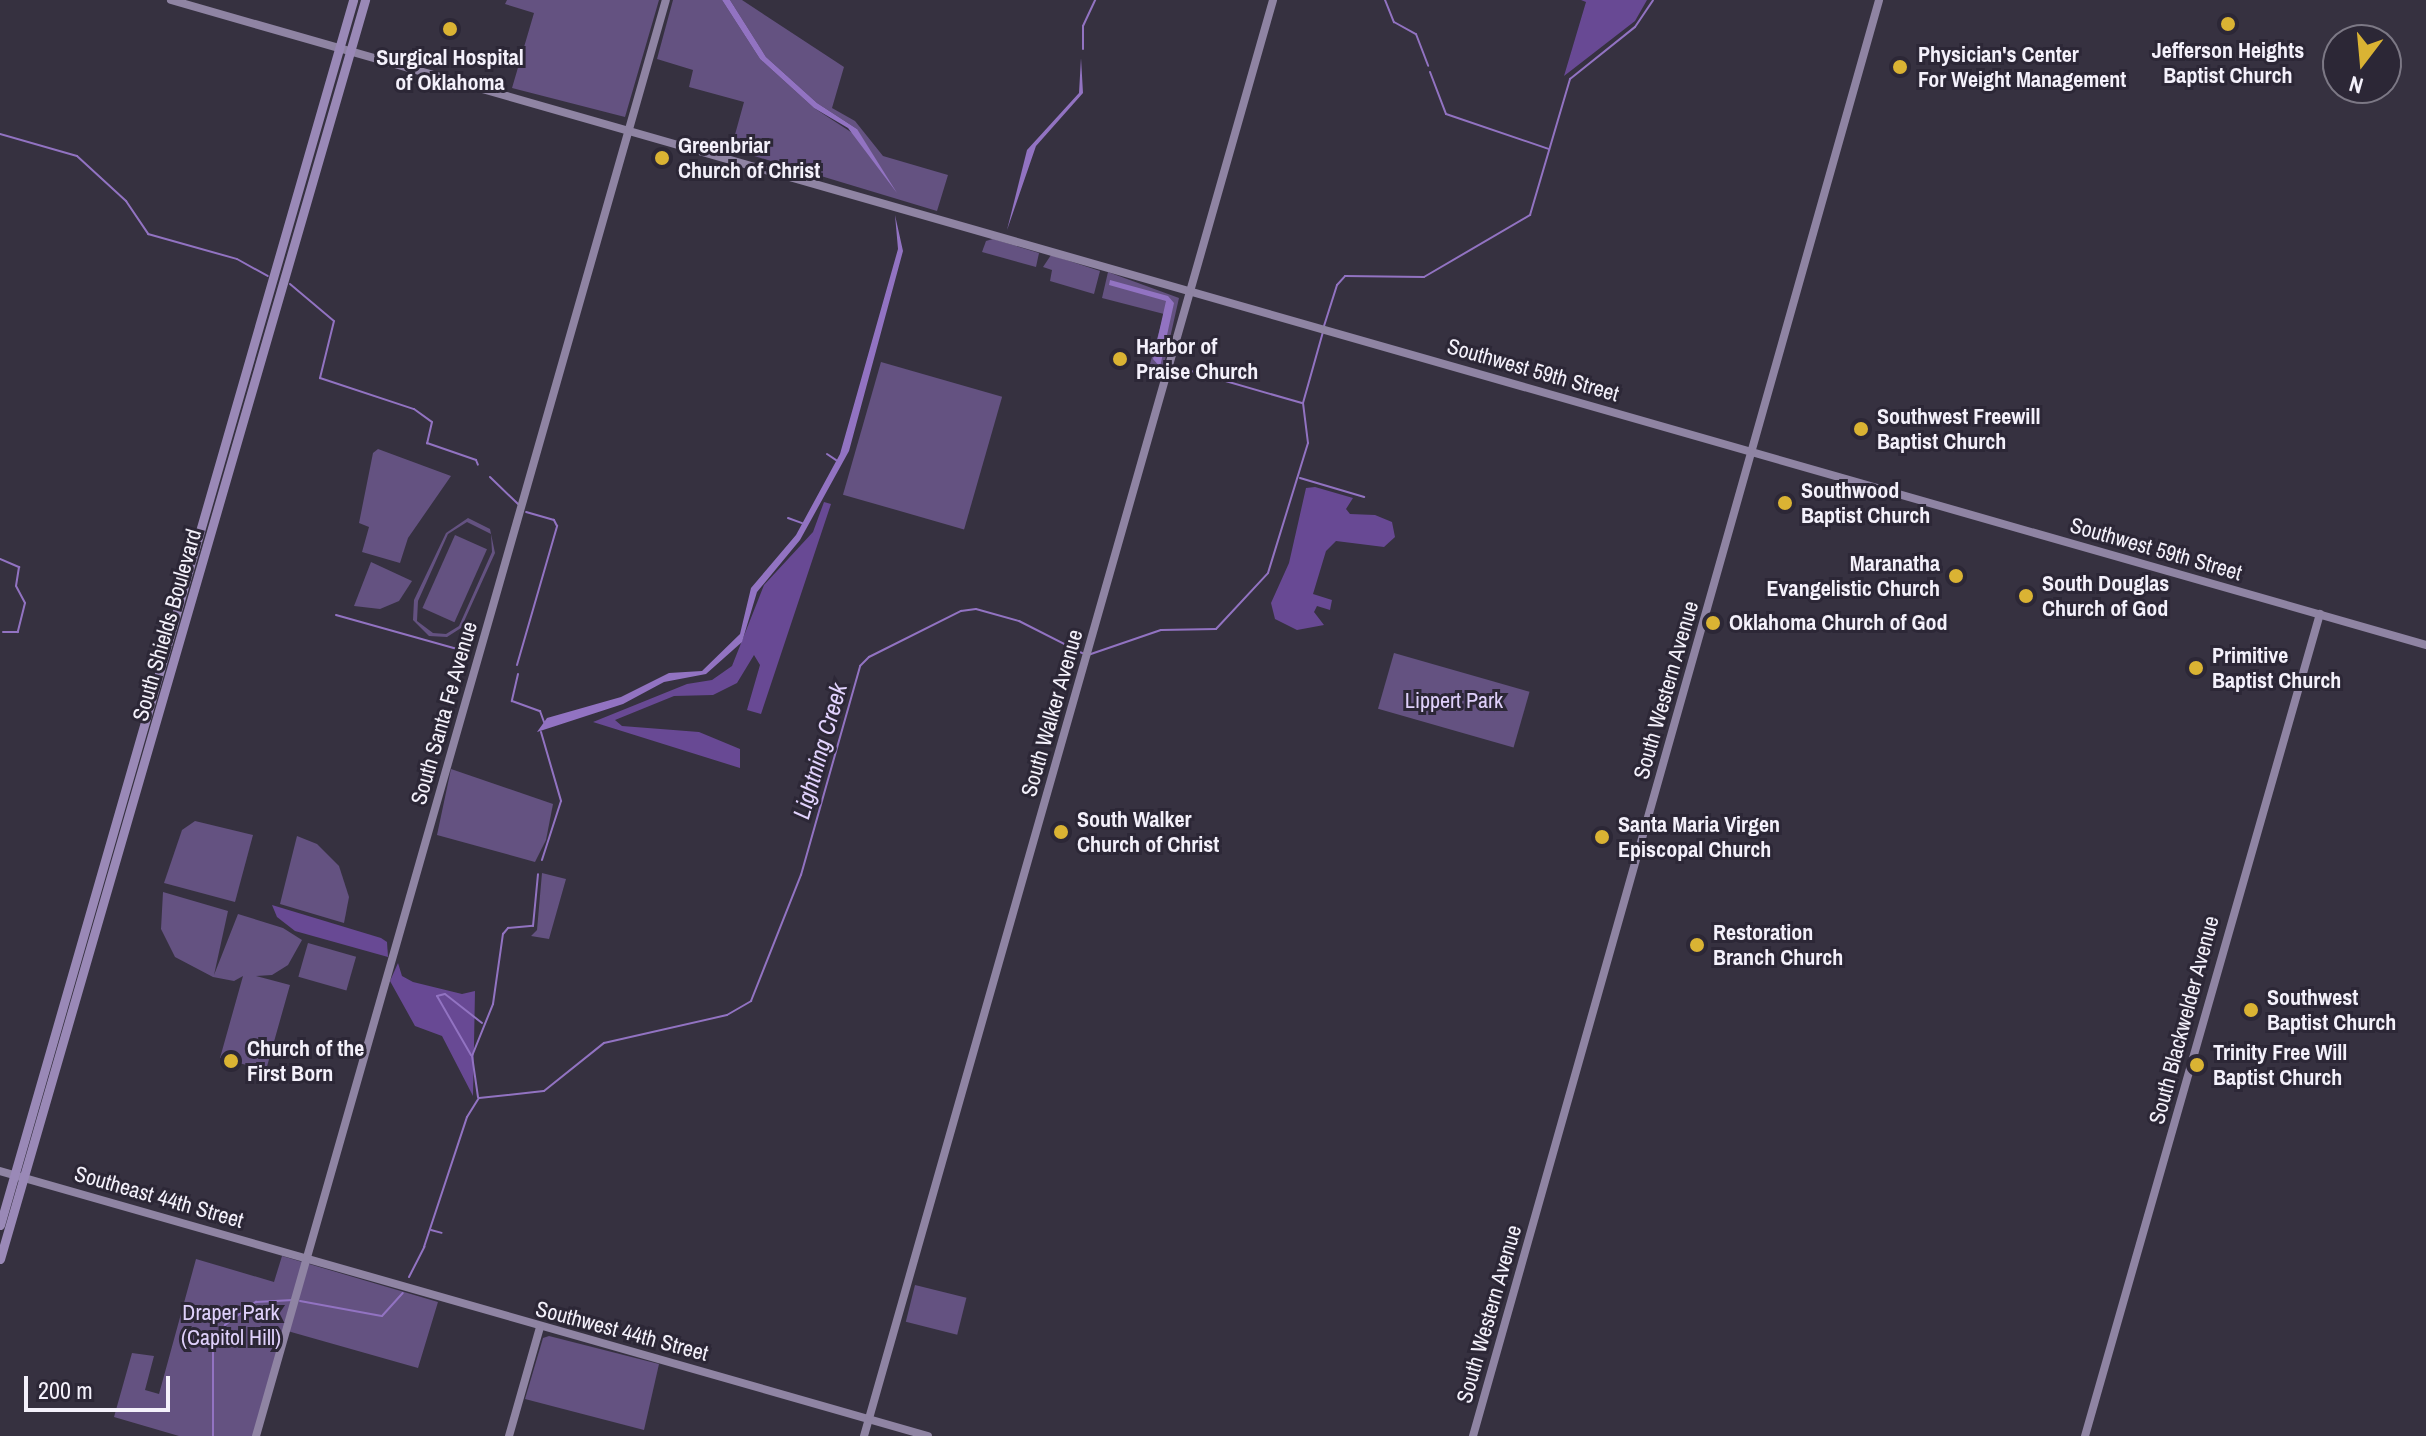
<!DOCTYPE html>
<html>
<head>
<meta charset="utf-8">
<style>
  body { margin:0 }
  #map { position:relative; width:2426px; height:1436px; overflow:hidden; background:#363140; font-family:"Archivo Narrow",sans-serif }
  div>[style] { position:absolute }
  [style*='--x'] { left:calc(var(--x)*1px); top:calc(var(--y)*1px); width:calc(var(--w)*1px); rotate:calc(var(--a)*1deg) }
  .green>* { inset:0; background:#645281; transform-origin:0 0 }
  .forest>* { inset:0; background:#684994 }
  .water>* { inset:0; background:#9273c2 }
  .stream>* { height:2px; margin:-1px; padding:0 1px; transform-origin:1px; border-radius:1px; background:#9273c2 }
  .secondary>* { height:8px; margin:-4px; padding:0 4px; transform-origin:4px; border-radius:4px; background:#8f84a3 }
  .primary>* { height:9px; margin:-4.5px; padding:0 4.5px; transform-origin:4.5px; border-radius:4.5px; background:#9a89b7 }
  .dots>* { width:22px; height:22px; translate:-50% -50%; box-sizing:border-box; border:4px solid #2c2736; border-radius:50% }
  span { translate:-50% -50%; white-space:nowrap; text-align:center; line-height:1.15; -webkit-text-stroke:6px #2c2736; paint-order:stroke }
  .poi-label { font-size:22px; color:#f4f1fb; font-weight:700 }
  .left { translate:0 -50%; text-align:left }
  .right { translate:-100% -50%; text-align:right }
  .street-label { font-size:22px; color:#f4f1fb }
  .park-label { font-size:22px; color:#e0d1fc }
  .water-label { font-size:24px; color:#e2d3fe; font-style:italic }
  .north { position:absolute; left:2322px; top:24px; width:80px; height:80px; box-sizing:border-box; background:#2c2736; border:2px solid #7c7885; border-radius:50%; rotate:196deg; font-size:22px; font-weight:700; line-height:32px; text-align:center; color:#f4f1fb }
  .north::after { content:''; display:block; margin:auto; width:28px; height:36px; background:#dab333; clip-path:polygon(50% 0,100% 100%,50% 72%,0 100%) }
  .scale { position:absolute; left:24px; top:1376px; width:146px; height:36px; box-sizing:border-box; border:4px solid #f4f1fb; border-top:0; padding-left:10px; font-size:24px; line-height:28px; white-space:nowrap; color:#f4f1fb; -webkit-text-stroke:6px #2c2736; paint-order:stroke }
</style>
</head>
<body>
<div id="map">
  <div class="green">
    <div style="clip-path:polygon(507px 0,659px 0,625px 117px,512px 88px,534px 13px,505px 4px)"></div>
    <div style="clip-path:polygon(673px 0,722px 0,760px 59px,814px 108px,854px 134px,857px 129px,817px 103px,766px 57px,730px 0,742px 0,844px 67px,832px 108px,855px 121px,883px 156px,948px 175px,937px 211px,731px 149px,744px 102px,689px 87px,693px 70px,657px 59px)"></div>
    <div style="clip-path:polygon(993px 239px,1039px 253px,1036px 267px,982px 252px,986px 241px)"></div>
    <div style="clip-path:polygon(1051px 255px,1100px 271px,1094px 294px,1050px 281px,1052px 270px,1043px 267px)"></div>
    <div style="clip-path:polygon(1108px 272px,1179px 298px,1163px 369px,1150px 364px,1164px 314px,1102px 298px)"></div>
    <div style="left:881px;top:362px;width:126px;height:138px;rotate:16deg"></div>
    <div style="clip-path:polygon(378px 449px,451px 476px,408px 538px,400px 563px,362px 552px,369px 527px,359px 523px,373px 453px)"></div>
    <div style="clip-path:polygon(evenodd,468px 518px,490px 529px,495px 553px,461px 628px,447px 637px,429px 636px,413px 620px,414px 600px,446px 533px,468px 518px,467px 522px,491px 534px,492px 552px,459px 626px,446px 634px,433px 633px,417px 621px,418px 601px,448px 534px,467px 522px)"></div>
    <div style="left:455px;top:535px;width:35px;height:80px;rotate:24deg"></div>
    <div style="clip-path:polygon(371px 562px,412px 581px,399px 601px,380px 609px,354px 606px)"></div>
    <div style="left:1394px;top:653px;width:141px;height:58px;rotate:16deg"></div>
    <div style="clip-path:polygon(451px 769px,553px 804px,546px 840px,535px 862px,437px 835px)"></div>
    <div style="clip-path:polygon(195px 821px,253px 835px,235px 902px,164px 883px,182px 830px)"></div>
    <div style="clip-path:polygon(297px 836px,317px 844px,339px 866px,349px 897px,344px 923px,280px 904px)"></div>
    <div style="clip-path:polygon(542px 873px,566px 879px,549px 939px,531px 936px,537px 930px)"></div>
    <div style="clip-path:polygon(163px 892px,228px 911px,214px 975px,238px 914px,283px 928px,302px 940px,288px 965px,272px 975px,256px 976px,290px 985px,266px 1070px,220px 1058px,243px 976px,234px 981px,213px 977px,175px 957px,161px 929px)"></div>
    <div style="left:308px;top:943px;width:50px;height:35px;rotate:16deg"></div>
    <div style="clip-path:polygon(282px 1256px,438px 1302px,418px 1368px,284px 1330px,253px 1436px,179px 1436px,114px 1417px,132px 1353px,154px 1356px,145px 1390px,159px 1394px,196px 1259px,274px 1282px)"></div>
    <div style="left:915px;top:1285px;width:53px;height:38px;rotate:14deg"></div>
    <div style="clip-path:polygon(549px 1336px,659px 1364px,644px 1430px,525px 1399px,543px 1338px)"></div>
  </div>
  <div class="forest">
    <div style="clip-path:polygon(1581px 0,1647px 0,1635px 21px,1564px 76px,1586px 2px)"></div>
    <div style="clip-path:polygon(1315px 487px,1353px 498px,1346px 509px,1350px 514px,1375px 515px,1392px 522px,1395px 537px,1384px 547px,1336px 541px,1326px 551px,1313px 594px,1332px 600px,1330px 610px,1317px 606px,1314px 612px,1324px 625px,1297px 630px,1275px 619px,1271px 603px,1289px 563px,1306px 488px)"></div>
    <div style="clip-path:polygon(824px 502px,831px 504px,761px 714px,747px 710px,760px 665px,754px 655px,737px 683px,713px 695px,674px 696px,615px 720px,622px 726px,699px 732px,740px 749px,740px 768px,593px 722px,687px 684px,712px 680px,732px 666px,764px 585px,813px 532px)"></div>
    <div style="clip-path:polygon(272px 905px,381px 938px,387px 942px,388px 957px,295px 931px,277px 917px)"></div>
    <div style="clip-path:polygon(398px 963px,402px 976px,413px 982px,462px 994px,475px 991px,473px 1096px,442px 1036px,415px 1026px,390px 981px)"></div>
  </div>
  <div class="water">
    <div style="clip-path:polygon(722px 0,730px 0,766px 57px,817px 103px,857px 129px,897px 193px,848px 128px,814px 108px,760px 59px)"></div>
    <div style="clip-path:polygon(1081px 58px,1083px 93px,1036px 146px,1007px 230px,1027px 150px,1079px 93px)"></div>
    <div style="clip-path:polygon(895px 215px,903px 251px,849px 451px,800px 540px,757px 592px,742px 642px,706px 674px,664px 682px,623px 704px,537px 732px,547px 718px,621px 697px,669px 673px,702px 671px,740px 634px,751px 588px,796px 535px,840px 454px,898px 249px)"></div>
    <div style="clip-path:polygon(1110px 280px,1168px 296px,1174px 303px,1160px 367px,1153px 359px,1166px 301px,1109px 285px)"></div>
  </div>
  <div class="stream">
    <div style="--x:1385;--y:0;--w:24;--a:68"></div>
    <div style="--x:1394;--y:22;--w:25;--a:29"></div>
    <div style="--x:1416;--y:34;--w:34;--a:69"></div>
    <div style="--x:1083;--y:49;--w:23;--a:-90"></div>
    <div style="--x:1083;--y:26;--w:29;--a:-65"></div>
    <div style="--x:1430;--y:72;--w:45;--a:69.1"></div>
    <div style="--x:1446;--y:114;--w:109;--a:18.8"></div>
    <div style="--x:0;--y:134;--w:80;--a:15.9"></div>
    <div style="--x:77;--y:156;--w:67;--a:42.6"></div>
    <div style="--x:126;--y:201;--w:40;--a:56"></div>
    <div style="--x:148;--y:234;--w:92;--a:15.7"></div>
    <div style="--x:237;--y:259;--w:35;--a:29"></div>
    <div style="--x:290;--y:284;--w:57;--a:40.1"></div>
    <div style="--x:334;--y:321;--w:59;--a:103.8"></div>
    <div style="--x:320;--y:378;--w:99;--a:18.3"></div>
    <div style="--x:414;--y:409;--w:22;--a:36"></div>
    <div style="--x:432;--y:422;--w:22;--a:103"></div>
    <div style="--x:427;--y:443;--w:52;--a:19.1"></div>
    <div style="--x:476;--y:460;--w:5;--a:68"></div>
    <div style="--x:1324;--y:326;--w:43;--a:-72.4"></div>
    <div style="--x:1337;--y:285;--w:12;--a:-48"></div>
    <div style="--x:1345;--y:276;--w:79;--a:0.7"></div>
    <div style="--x:1424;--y:277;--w:123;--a:-30.3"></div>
    <div style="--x:1530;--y:215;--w:142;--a:-73.6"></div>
    <div style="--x:1570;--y:79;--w:83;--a:-38.7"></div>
    <div style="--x:1635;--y:27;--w:32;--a:-56"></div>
    <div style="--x:1177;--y:367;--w:130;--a:16.1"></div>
    <div style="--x:827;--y:454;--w:11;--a:34"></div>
    <div style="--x:490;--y:477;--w:39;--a:44"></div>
    <div style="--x:1300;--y:478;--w:67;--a:16.5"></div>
    <div style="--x:788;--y:518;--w:15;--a:20"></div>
    <div style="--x:0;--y:559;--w:21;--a:23"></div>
    <div style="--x:19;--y:567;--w:19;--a:99"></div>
    <div style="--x:16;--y:586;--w:19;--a:62"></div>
    <div style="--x:25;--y:603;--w:30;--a:104"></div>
    <div style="--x:18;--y:632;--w:15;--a:180"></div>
    <div style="--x:336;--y:615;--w:137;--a:15.7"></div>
    <div style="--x:1088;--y:655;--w:77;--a:-18.9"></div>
    <div style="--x:1161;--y:630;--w:55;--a:-1"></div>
    <div style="--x:1216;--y:629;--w:76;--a:-47.1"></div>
    <div style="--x:1268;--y:573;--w:136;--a:-72.9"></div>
    <div style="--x:1308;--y:443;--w:40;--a:-97.1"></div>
    <div style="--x:1303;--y:403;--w:74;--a:-74.3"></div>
    <div style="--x:517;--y:665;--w:145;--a:-73.9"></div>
    <div style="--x:557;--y:526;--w:7;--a:-117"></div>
    <div style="--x:554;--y:520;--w:29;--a:-164"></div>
    <div style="--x:518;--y:674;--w:28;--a:103"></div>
    <div style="--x:512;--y:701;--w:30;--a:20"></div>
    <div style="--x:540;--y:711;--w:12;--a:70"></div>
    <div style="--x:541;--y:732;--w:72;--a:73.8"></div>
    <div style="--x:561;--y:801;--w:62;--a:107.9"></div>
    <div style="--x:471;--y:1055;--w:68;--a:-120"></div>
    <div style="--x:437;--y:996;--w:8;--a:-14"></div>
    <div style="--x:445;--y:994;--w:47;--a:38.1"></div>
    <div style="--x:478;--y:1097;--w:41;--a:-98.3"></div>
    <div style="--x:472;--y:1056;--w:56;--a:-68"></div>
    <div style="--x:493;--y:1004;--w:71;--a:-81.9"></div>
    <div style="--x:503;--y:934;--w:8;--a:-50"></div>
    <div style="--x:508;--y:928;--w:25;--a:-5"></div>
    <div style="--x:533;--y:926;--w:52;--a:-84.5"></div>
    <div style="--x:431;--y:1230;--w:11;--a:15"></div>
    <div style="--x:409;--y:1277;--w:34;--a:-63"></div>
    <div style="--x:424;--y:1247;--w:137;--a:-71.7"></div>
    <div style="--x:467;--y:1117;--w:22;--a:-58"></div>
    <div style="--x:479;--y:1098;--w:65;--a:-6.1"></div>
    <div style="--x:544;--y:1091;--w:77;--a:-38.7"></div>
    <div style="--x:604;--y:1043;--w:126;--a:-12.8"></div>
    <div style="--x:727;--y:1015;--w:28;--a:-30"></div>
    <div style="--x:751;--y:1001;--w:136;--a:-68.4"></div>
    <div style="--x:801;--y:875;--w:217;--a:-74.2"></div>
    <div style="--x:860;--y:666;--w:13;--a:-45"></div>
    <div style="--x:869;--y:657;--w:103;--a:-26.6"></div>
    <div style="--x:961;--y:611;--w:15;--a:-8"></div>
    <div style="--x:976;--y:609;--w:45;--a:15.6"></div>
    <div style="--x:1019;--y:621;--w:71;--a:26.9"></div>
    <div style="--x:300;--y:1301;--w:83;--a:10.4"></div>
    <div style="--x:382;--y:1316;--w:31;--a:-48"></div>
    <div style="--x:213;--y:1436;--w:84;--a:-90"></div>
    <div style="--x:213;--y:1352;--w:30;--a:-66"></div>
    <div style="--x:225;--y:1325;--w:39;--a:-37"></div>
    <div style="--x:256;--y:1302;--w:37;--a:-3"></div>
  </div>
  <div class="secondary">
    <div style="--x:171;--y:0;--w:2345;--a:15.96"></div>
    <div style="--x:0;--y:1171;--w:965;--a:15.94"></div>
    <div style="--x:256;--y:1436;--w:1493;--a:-74.07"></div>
    <div style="--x:509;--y:1436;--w:113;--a:-74.1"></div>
    <div style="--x:864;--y:1436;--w:1493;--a:-74.1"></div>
    <div style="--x:1473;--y:1436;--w:1492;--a:-74.21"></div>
    <div style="--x:2085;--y:1436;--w:855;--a:-74.05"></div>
  </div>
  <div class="primary">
    <div style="--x:0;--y:1225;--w:1275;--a:-73.92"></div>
    <div style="--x:0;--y:1259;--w:1311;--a:-73.83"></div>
  </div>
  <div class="dots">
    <div style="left:2228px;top:24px;background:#dab333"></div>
    <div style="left:450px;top:29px;background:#dab333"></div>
    <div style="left:1900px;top:67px;background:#dab333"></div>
    <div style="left:662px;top:158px;background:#dab333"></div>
    <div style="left:1120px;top:359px;background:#dab333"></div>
    <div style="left:1861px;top:429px;background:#dab333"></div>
    <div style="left:1785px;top:503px;background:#dab333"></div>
    <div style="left:1956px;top:576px;background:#dab333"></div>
    <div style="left:2026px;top:596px;background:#dab333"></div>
    <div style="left:1713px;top:623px;background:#dab333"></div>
    <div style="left:2196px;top:668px;background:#dab333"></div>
    <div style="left:1061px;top:832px;background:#dab333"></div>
    <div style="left:1602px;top:837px;background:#dab333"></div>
    <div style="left:1697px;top:945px;background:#dab333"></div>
    <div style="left:2251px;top:1010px;background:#dab333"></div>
    <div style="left:231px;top:1061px;background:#dab333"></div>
    <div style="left:2197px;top:1065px;background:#dab333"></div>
  </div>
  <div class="poi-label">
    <span style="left:2228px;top:63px">Jefferson Heights<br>Baptist Church</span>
    <span class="left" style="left:1918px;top:67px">Physician's Center<br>For Weight Management</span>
    <span style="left:450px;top:70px">Surgical Hospital<br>of Oklahoma</span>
    <span class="left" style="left:678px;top:158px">Greenbriar<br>Church of Christ</span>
    <span class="left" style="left:1136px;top:359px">Harbor of<br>Praise Church</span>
    <span class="left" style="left:1877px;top:429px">Southwest Freewill<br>Baptist Church</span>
    <span class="left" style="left:1801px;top:503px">Southwood<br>Baptist Church</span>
    <span class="right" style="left:1940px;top:576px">Maranatha<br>Evangelistic Church</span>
    <span class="left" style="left:2042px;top:596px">South Douglas<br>Church of God</span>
    <span class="left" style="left:1729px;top:623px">Oklahoma Church of God</span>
    <span class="left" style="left:2212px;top:668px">Primitive<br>Baptist Church</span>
    <span class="left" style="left:1077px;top:832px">South Walker<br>Church of Christ</span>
    <span class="left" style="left:1618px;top:837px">Santa Maria Virgen<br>Episcopal Church</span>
    <span class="left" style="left:1713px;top:945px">Restoration<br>Branch Church</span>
    <span class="left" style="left:2267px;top:1010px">Southwest<br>Baptist Church</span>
    <span class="left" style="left:247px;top:1061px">Church of the<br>First Born</span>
    <span class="left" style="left:2213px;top:1065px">Trinity Free Will<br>Baptist Church</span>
  </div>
  <div class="street-label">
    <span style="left:1533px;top:370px;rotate:16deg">Southwest 59th Street</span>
    <span style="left:2156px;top:549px;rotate:16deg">Southwest 59th Street</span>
    <span style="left:167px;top:625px;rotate:-74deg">South Shields Boulevard</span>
    <span style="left:1666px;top:690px;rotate:-74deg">South Western Avenue</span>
    <span style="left:444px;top:713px;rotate:-74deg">South Santa Fe Avenue</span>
    <span style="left:1052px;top:713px;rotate:-74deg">South Walker Avenue</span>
    <span style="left:2184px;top:1020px;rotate:-75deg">South Blackwelder Avenue</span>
    <span style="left:159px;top:1197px;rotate:16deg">Southeast 44th Street</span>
    <span style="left:1489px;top:1314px;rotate:-74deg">South Western Avenue</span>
    <span style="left:622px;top:1331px;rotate:15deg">Southwest 44th Street</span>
  </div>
  <div class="park-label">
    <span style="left:1454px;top:701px">Lippert Park</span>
    <span style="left:231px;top:1325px">Draper Park<br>(Capitol Hill)</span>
  </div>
  <div class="water-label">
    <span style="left:820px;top:751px;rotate:-74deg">Lightning Creek</span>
  </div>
  <div class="north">N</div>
  <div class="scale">200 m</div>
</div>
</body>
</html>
